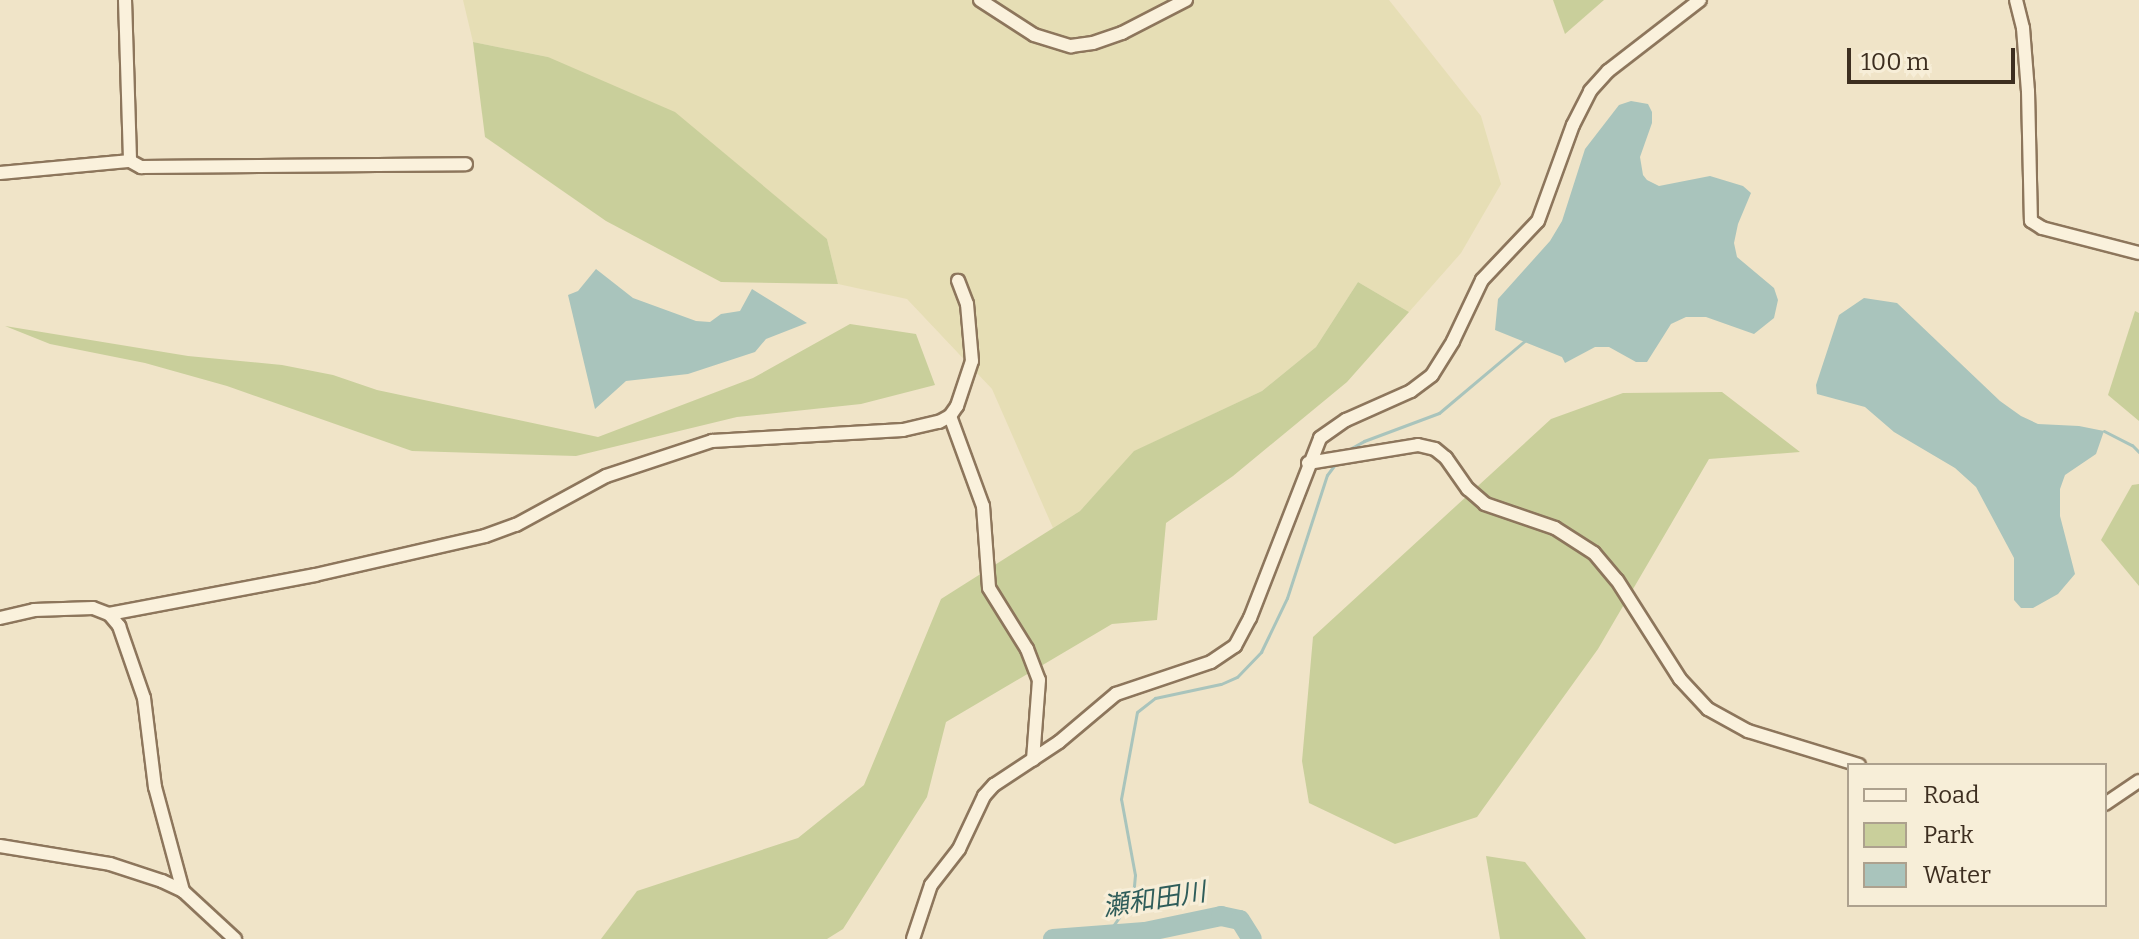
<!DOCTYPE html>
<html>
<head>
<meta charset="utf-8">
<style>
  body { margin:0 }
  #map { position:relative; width:2139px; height:939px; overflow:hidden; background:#f0e4c8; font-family:Bitter,"Noto Sans JP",serif }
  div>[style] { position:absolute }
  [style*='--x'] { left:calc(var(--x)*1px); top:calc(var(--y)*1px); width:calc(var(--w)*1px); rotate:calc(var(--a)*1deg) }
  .farmland>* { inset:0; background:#e6deb5 }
  .green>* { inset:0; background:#c9cf9b }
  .water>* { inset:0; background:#a9c4bc }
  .stream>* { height:3px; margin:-1.5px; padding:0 1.5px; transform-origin:1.5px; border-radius:1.5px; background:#a9c4bc }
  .river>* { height:20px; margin:-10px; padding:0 10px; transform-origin:10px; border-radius:10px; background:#a9c4bc }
  .roads { filter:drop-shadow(2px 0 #8d765c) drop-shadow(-2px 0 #8d765c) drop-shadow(0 2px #8d765c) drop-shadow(0 -2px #8d765c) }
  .minor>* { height:12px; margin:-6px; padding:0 6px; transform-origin:6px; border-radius:6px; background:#faf1dc }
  span { translate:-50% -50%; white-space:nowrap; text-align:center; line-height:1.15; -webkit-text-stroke:6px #f7eed8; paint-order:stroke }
  .water-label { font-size:26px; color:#2f5d5a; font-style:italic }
  .legend { position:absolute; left:1847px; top:763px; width:260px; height:144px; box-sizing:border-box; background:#f7eed8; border:2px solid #ada18e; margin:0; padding:10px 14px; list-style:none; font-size:24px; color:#3d2e20 }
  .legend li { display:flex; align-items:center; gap:16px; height:40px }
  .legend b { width:40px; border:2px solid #ada18e }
  .scale { position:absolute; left:1847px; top:48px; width:168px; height:36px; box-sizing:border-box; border:4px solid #3d2e20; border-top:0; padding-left:10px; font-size:24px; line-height:28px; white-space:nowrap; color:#3d2e20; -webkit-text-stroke:6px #f7eed8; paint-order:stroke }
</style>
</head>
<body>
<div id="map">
  <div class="farmland">
    <div style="clip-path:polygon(463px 0,1389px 0,1481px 116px,1501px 184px,1461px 253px,1409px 312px,1358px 282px,1316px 347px,1262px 391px,1135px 451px,1080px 511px,1053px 528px,992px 389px,907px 299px,838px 284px,827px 239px,548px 57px,473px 42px)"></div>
  </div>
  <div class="green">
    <div style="clip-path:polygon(1553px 0,1604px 0,1565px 34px)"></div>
    <div style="clip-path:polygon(473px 42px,548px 57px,675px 112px,827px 239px,838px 284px,721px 282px,606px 221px,485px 137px)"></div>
    <div style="clip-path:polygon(1358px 282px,1409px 312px,1347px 382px,1233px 476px,1166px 523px,1157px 620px,1112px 624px,946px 722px,927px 797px,843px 929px,827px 939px,601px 939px,637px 891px,798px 838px,864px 785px,941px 599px,1080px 511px,1134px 451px,1262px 391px,1316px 347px)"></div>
    <div style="clip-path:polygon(2135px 311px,2139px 313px,2139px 421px,2108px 395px)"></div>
    <div style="clip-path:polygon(850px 324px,916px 334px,935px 385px,861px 404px,737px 417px,576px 456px,412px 451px,227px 386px,145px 363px,50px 344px,5px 326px,188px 356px,282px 365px,333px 375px,377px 390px,598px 437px,753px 378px)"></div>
    <div style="clip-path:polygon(1722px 392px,1800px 452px,1709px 459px,1598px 649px,1477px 817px,1395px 844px,1309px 803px,1302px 761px,1313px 637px,1551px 419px,1623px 393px)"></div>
    <div style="clip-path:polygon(2139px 484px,2139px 586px,2101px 540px,2132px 485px)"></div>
    <div style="clip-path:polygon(1486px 856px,1525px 862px,1586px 939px,1500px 939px)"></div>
  </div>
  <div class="water">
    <div style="clip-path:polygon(1631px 101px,1648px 104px,1652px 112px,1652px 123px,1640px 157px,1643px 175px,1647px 180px,1659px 186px,1710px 176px,1743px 186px,1751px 193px,1738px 224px,1734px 243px,1737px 257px,1774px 288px,1778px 300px,1774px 318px,1754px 334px,1706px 317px,1686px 317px,1671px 324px,1647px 362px,1636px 362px,1609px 347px,1595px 347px,1565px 363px,1562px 357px,1495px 330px,1498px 299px,1550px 241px,1562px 221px,1585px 149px,1619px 105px)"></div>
    <div style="clip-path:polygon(596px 269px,633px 298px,696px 321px,710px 322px,721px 314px,740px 311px,752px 289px,807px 323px,766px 339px,755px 352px,688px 374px,626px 381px,595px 409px,568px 295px,578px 291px)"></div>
    <div style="clip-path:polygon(1864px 298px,1897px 303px,2000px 401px,2021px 416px,2038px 424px,2079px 426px,2104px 431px,2096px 454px,2065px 475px,2060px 489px,2060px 516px,2075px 574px,2058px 594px,2033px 608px,2021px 608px,2014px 600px,2014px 558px,1976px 487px,1955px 468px,1894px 432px,1865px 407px,1817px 394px,1816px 385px,1839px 315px)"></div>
  </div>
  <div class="stream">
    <div style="--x:2104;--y:431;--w:31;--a:27"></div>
    <div style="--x:2132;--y:445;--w:10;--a:45"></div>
    <div style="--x:1346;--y:451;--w:21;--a:-29"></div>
    <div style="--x:1364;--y:441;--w:80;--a:-20.5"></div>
    <div style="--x:1439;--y:413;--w:115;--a:-40.1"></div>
    <div style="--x:1108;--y:933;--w:32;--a:-55"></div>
    <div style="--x:1126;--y:907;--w:22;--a:-69"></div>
    <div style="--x:1134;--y:886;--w:11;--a:-85"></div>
    <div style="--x:1135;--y:875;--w:77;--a:-100.4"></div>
    <div style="--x:1121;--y:799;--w:88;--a:-79.6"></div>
    <div style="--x:1137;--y:712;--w:23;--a:-38"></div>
    <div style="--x:1155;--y:698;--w:67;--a:-12"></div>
    <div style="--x:1221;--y:684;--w:17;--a:-24"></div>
    <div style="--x:1237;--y:677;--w:35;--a:-46"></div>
    <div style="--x:1261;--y:652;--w:60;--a:-64.3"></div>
    <div style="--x:1287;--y:598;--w:129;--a:-72"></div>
    <div style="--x:1327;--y:475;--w:15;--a:-53"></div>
  </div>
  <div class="river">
    <div style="--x:1053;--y:939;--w:92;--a:-4.4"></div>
    <div style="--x:1145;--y:932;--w:78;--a:-11.9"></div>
    <div style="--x:1221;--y:916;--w:19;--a:12"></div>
    <div style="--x:1240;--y:920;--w:22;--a:58"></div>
  </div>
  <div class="roads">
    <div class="minor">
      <div style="--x:125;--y:0;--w:161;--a:88.2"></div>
      <div style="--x:980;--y:0;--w:64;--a:32.9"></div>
      <div style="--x:1034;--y:35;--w:39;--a:17"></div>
      <div style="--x:1071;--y:46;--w:22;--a:-8"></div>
      <div style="--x:1093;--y:43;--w:31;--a:-19"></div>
      <div style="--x:1122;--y:33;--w:72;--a:-27.3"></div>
      <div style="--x:2016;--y:0;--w:29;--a:76"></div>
      <div style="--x:2023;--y:28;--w:63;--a:85.5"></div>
      <div style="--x:2028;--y:91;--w:130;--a:88.7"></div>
      <div style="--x:2031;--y:221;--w:13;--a:32"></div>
      <div style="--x:2042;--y:228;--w:100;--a:14.5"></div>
      <div style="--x:0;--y:173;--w:131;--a:-5.3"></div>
      <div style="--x:130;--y:161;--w:13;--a:29"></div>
      <div style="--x:141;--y:167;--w:325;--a:-0.5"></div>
      <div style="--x:950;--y:416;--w:96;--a:69.9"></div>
      <div style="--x:983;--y:506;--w:82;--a:85.8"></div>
      <div style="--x:989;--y:588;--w:72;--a:58.1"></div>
      <div style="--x:1027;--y:649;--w:33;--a:69"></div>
      <div style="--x:1039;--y:680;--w:80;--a:94.3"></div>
      <div style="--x:1308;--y:463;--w:111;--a:-9.3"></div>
      <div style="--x:1418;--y:445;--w:17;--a:13"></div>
      <div style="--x:1435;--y:449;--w:14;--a:39"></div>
      <div style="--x:1446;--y:458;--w:38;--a:55"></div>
      <div style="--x:1468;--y:489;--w:23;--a:41"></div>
      <div style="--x:1485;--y:504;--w:74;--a:18.9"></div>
      <div style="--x:1555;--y:528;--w:46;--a:32.7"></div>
      <div style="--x:1594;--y:553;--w:35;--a:50"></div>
      <div style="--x:1617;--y:580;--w:117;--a:57.5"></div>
      <div style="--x:1680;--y:679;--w:41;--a:47"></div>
      <div style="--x:1708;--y:709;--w:46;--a:28.8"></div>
      <div style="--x:1748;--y:731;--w:116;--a:17"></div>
      <div style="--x:109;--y:614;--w:210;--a:-10.7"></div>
      <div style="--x:315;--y:575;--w:174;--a:-12.9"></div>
      <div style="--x:485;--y:536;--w:33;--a:-20"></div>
      <div style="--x:516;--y:525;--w:102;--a:-28.6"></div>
      <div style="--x:606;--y:476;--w:112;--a:-18.3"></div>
      <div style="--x:712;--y:441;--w:191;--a:-3.3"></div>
      <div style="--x:903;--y:430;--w:37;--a:-13"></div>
      <div style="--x:939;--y:422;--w:13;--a:-29"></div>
      <div style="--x:950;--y:416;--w:12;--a:-55"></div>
      <div style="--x:957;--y:406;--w:47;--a:-71.6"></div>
      <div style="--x:972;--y:361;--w:57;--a:-95"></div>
      <div style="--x:967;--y:304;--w:25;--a:-111"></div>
      <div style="--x:0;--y:618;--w:35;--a:-13"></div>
      <div style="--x:34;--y:610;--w:59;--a:-1.9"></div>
      <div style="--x:93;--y:608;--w:17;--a:21"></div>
      <div style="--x:109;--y:614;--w:16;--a:50"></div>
      <div style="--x:119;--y:626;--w:76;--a:70.9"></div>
      <div style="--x:144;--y:698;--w:90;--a:83"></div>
      <div style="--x:155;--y:787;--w:108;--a:74.9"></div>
      <div style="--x:2105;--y:804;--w:41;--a:-34.1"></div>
      <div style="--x:0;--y:846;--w:111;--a:9.3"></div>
      <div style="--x:110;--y:864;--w:55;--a:18.1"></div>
      <div style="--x:162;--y:881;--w:23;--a:25"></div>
      <div style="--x:183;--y:891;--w:71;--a:42.7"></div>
      <div style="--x:913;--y:939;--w:57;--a:-71.6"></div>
      <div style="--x:931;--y:885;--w:46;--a:-52.1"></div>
      <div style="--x:959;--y:849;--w:59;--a:-64.7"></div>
      <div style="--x:984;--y:796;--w:15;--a:-48"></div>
      <div style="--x:994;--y:785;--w:78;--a:-33.5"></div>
      <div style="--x:1059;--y:742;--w:75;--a:-40.1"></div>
      <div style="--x:1116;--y:694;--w:100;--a:-18.6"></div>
      <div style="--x:1211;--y:662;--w:29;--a:-34"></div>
      <div style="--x:1235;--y:646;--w:32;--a:-62"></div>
      <div style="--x:1250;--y:618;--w:193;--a:-68.7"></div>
      <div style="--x:1320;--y:438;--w:32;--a:-35"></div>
      <div style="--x:1346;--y:420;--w:71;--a:-24"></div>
      <div style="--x:1411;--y:391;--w:26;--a:-37"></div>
      <div style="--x:1432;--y:375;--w:40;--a:-58"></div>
      <div style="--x:1453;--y:341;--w:68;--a:-64.6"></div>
      <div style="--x:1482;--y:280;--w:81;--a:-46.5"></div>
      <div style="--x:1538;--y:221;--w:102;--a:-70"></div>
      <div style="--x:1573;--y:125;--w:38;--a:-63"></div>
      <div style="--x:1590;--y:91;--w:27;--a:-48"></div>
      <div style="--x:1608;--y:71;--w:116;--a:-37.7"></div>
    </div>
  </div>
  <div class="water-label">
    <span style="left:1154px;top:900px;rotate:-9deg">瀬和田川</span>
  </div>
  <ul class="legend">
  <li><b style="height:10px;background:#faf1dc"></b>Road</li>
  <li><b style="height:22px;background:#c9cf9b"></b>Park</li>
  <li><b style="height:22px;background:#a9c4bc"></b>Water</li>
  </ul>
  <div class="scale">100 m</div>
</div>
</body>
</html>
